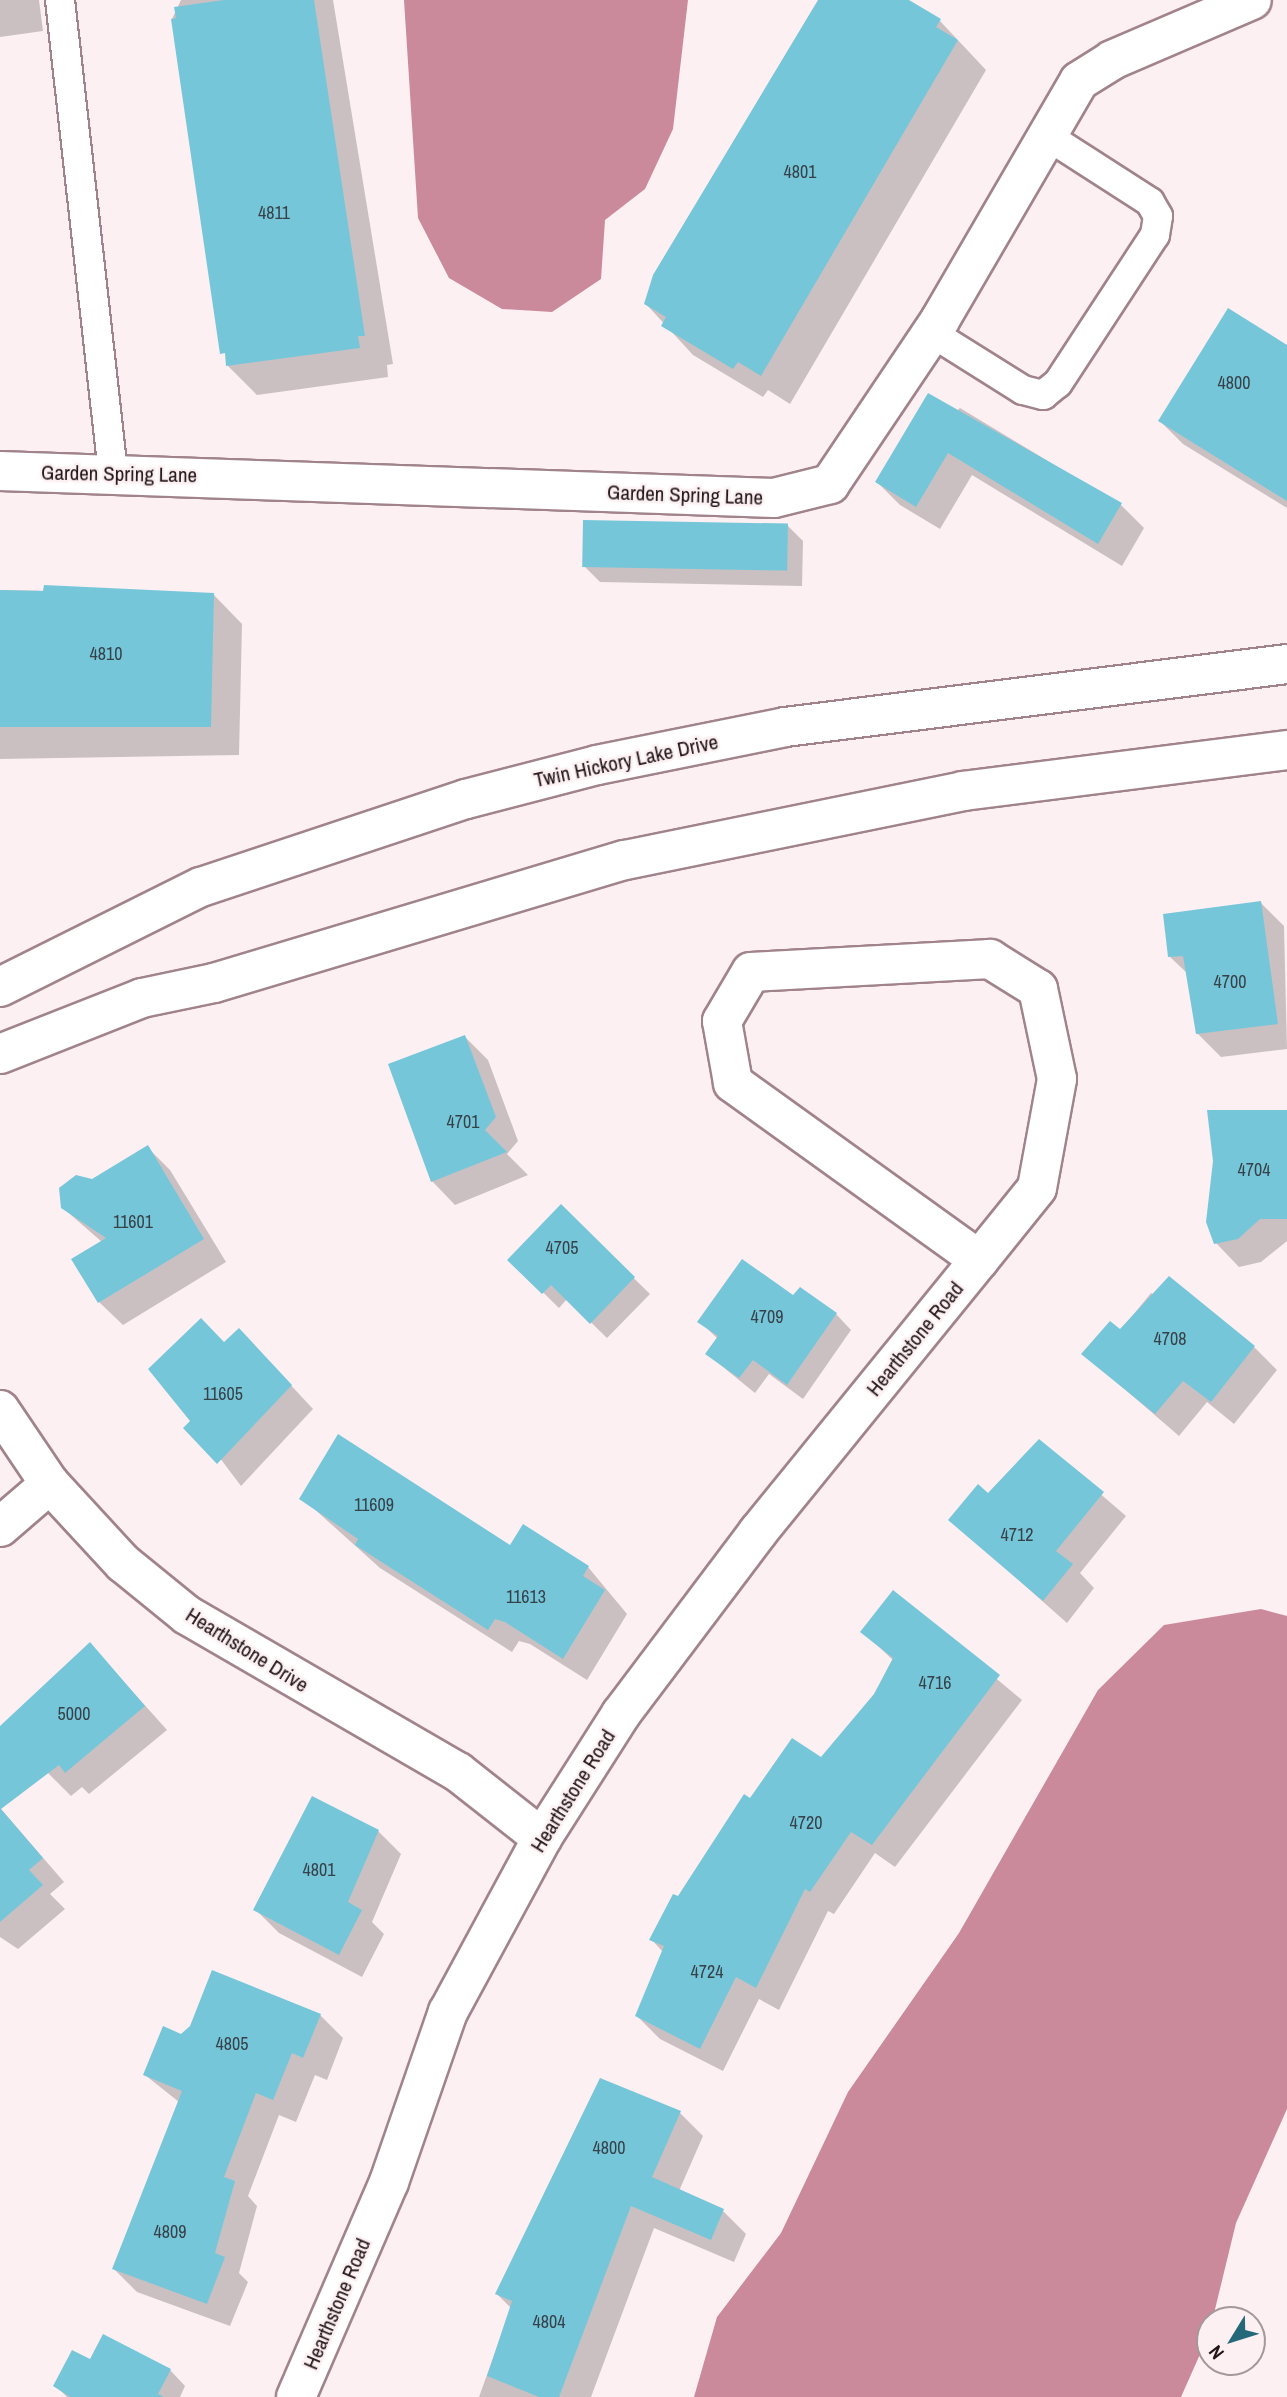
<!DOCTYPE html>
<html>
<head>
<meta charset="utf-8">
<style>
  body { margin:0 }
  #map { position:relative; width:1287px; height:2397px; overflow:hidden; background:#fdf0f3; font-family:"Archivo Narrow",sans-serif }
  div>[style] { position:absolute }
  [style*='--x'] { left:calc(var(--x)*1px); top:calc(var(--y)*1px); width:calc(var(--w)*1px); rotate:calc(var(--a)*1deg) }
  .water>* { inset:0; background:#cb899c }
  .shadow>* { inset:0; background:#0003 }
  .building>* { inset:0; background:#76c6da; transform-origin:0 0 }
  .roads { filter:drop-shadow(2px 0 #a1848b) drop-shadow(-2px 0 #a1848b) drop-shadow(0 2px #a1848b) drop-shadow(0 -2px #a1848b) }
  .service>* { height:28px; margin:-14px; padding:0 14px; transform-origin:14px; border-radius:14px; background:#fff }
  .minor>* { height:38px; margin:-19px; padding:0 19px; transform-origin:19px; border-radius:19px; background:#fff }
  .tertiary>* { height:38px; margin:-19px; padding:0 19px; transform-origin:19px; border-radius:19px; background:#fff }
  span { translate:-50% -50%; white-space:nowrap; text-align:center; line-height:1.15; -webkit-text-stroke:5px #fdf0f3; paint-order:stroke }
  .number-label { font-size:18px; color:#364148 }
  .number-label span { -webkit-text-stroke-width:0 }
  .street-label { font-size:21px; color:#201518 }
  .north { position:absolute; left:1196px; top:2306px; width:70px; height:70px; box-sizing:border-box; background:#fdf0f3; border:2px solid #a5989b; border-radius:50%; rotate:232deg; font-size:19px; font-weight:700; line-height:28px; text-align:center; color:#201518 }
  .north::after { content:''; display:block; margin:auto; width:24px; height:32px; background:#236979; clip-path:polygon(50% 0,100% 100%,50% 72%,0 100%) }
</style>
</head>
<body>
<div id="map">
  <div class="water">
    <div style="clip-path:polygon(404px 0,688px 0,673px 129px,645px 189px,605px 220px,601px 279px,552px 312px,502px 309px,449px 278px,418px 218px)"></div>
    <div style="clip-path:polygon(1261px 1609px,1287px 1616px,1287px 2109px,1236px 2223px,1209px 2334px,1181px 2397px,694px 2397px,717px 2317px,781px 2233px,848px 2092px,959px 1933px,1098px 1690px,1164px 1625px)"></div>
  </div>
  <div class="shadow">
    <div style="clip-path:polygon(0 0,39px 0,43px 31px,0 37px)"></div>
    <div style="clip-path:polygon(181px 0,333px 0,393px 364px,387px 365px,388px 377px,257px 395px,228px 366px,172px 19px)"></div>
    <div style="clip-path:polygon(820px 0,906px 0,940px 21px,986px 70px,790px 404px,768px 390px,763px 397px,693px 355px,646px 304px)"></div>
    <div style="clip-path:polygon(1287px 347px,1287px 508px,1183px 444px,1160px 421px)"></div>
    <div style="clip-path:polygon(960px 408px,1121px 505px,1144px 528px,1122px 566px,972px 475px,940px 529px,900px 505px,877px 482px)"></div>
    <div style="clip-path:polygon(787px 525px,803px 541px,802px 586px,600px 582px,584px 566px)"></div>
    <div style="clip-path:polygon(0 590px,213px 594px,242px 624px,239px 755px,0 759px)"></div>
    <div style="clip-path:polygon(1261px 903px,1284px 926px,1287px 1049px,1221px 1057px,1198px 1034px,1188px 974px,1170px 957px)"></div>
    <div style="clip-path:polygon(465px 1037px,488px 1060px,518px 1141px,507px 1154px,528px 1175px,455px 1205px,432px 1181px)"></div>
    <div style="clip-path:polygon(1287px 1112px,1287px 1241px,1261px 1262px,1239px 1267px,1216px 1243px)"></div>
    <div style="clip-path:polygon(147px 1147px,170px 1170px,226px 1262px,123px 1325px,99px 1302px,102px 1242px,63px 1208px)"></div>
    <div style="clip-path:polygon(561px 1207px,650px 1294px,607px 1338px,567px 1299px,559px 1308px,510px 1260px)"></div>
    <div style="clip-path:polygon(1151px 1293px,1254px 1347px,1277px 1370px,1234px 1424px,1207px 1402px,1179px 1436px,1084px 1354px,1120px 1331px)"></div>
    <div style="clip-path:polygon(794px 1298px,836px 1314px,851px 1330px,803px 1399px,769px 1374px,755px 1393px,707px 1354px,718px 1339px,699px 1321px)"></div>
    <div style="clip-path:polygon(225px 1344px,262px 1354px,313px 1409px,241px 1486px,192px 1421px)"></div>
    <div style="clip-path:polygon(1039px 1441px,1126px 1516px,1080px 1573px,1094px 1588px,1067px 1623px,950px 1519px,988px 1495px)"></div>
    <div style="clip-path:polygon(302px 1498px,588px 1567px,627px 1614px,587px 1680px,530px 1644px,519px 1641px,512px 1652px,380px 1568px)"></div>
    <div style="clip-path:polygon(894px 1593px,1022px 1700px,895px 1867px,875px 1853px,834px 1914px,828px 1911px,779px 2010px,759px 1999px,723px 2071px,660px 2039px,637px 2016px,663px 1952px,651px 1939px,751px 1800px,822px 1759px,875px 1695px,894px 1661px,863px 1632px)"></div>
    <div style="clip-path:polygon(90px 1644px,167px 1730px,89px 1794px,82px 1787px,71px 1796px,48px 1773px)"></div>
    <div style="clip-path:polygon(0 1808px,64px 1882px,50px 1894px,65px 1909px,18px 1949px,0 1937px)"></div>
    <div style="clip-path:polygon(378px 1831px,401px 1854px,372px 1922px,384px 1934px,362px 1977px,279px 1933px,256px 1910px)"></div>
    <div style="clip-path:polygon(320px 2015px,343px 2038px,327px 2080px,315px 2075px,296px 2122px,279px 2115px,248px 2196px,257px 2206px,239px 2273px,248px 2282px,230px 2326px,137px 2292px,114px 2269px,179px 2102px,145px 2075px,181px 2036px)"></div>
    <div style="clip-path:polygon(680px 2113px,703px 2136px,679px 2191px,723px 2211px,746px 2234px,734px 2262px,654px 2228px,591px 2397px,479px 2397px,511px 2308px,497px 2294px)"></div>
    <div style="clip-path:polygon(91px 2361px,170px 2370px,185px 2386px,180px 2397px,67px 2397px,55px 2385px)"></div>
  </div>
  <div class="building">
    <div style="clip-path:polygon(224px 0,314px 0,365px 336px,358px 336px,360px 348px,226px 366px,225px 353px,220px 354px,171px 19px,176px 18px,174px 7px)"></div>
    <div style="clip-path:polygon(818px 0,909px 0,941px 19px,936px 27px,958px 40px,761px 376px,738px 362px,733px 369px,661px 326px,666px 317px,644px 304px,653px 275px)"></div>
    <div style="clip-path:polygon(1228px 308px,1287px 345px,1287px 501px,1158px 421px)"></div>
    <div style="clip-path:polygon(928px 393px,1122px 503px,1098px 544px,948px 453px,916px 507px,875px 482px)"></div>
    <div style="left:583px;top:520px;width:205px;height:47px;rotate:1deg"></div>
    <div style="clip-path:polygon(44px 585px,214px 593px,211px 727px,0 727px,0 590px,43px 591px)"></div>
    <div style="clip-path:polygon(1261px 901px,1278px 1024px,1196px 1034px,1183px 956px,1168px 957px,1163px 914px)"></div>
    <div style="clip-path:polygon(465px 1035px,496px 1117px,485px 1130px,507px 1152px,431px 1182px,388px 1064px)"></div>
    <div style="clip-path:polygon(1207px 1110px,1287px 1110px,1287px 1219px,1260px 1219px,1238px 1239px,1214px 1244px,1206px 1222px,1213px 1161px)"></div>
    <div style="clip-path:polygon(148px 1145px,204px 1239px,98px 1303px,71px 1259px,106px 1238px,61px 1208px,59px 1188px,76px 1175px,92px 1179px)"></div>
    <div style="clip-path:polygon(561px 1204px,635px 1277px,590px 1324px,551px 1285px,542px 1294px,507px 1260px)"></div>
    <div style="clip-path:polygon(742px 1259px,793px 1295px,800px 1287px,837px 1313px,787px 1385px,753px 1360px,739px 1378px,705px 1354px,718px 1336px,697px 1322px)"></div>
    <div style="clip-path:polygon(1169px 1276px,1255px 1346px,1211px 1402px,1183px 1381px,1155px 1414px,1081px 1354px,1110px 1321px,1120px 1329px)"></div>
    <div style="clip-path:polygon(201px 1318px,224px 1342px,239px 1328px,292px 1385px,217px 1464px,183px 1428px,190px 1421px,148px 1369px)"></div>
    <div style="clip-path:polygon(338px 1434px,510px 1545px,523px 1524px,589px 1566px,583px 1576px,605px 1590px,563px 1659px,505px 1622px,495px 1619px,488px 1630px,355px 1545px,358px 1539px,299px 1499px)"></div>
    <div style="clip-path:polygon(1039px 1439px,1104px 1492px,1056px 1551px,1073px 1564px,1043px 1601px,948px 1520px,978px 1484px,988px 1493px)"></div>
    <div style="clip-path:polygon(893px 1590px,1000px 1675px,872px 1845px,851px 1832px,810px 1892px,805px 1889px,756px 1988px,736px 1977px,700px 2049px,635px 2016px,664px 1946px,649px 1940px,673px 1894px,678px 1896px,744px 1794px,750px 1798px,792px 1738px,821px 1757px,874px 1694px,893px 1658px,860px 1632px)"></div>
    <div style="clip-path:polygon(90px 1642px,145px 1706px,65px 1773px,59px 1765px,1px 1809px,43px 1858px,29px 1870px,43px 1885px,0 1922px,0 1726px)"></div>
    <div style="clip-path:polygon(312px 1796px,379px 1830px,348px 1902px,362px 1910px,339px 1955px,253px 1910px)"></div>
    <div style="clip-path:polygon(212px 1970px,321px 2014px,303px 2058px,292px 2053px,273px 2100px,256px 2093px,224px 2177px,235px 2181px,215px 2253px,225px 2257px,207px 2304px,112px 2269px,182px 2091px,143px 2075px,163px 2026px,181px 2034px,190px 2026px)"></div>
    <div style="clip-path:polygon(600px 2078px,681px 2111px,652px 2177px,724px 2209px,711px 2240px,631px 2206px,559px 2397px,539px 2397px,487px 2376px,512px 2301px,495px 2294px)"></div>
    <div style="clip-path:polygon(103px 2334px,171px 2369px,158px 2394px,164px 2397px,70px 2397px,53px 2386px,72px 2350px,90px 2359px)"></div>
  </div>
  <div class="roads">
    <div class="service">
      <div style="--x:60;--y:0;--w:477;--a:83.6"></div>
      <div style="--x:932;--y:333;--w:107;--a:32.1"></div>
      <div style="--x:1023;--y:390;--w:21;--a:14"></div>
      <div style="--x:1043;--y:395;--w:19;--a:-39"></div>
      <div style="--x:1058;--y:383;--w:177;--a:-56.8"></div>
      <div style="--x:1155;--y:235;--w:19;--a:-81"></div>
      <div style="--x:1158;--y:216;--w:16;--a:-120"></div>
      <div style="--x:1150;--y:202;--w:122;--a:-147.3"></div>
    </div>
    <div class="minor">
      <div style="--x:0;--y:471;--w:774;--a:2"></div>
      <div style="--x:774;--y:498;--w:58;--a:-14"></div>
      <div style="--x:830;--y:484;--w:197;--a:-56.1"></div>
      <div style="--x:940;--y:320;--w:276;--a:-59.8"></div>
      <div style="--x:1079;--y:81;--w:39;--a:-32"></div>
      <div style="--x:1112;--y:60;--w:152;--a:-23.2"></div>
      <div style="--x:0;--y:1410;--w:89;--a:56"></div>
      <div style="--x:50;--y:1484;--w:108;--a:47.3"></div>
      <div style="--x:123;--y:1563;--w:82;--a:39.1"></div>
      <div style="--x:187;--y:1615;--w:313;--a:30.1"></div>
      <div style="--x:458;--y:1772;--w:107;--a:38.2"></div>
      <div style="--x:0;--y:1527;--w:66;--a:-40.7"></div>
      <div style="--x:296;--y:2397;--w:234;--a:-66.6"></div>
      <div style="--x:389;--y:2182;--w:180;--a:-70.9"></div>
      <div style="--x:448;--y:2012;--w:198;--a:-61.6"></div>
      <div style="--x:542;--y:1838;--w:147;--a:-57.5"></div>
      <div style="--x:621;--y:1714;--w:228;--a:-53"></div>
      <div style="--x:758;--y:1532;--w:350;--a:-50.9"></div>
      <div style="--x:979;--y:1260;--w:92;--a:-51.1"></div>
      <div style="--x:1037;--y:1188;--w:111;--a:-79.6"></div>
      <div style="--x:1057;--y:1079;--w:92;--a:-101.9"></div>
      <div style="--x:1038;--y:989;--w:57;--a:-148"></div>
      <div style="--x:990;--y:959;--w:239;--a:176.9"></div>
      <div style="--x:751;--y:972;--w:57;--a:120.6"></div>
      <div style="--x:722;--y:1021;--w:63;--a:79.9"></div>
      <div style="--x:733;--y:1083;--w:303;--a:35.7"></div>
    </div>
    <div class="tertiary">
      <div style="--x:0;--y:987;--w:225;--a:-26.5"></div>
      <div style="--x:201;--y:887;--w:279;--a:-18.4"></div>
      <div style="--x:466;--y:799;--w:135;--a:-14.5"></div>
      <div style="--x:597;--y:765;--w:192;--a:-11.4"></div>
      <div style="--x:785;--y:727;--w:506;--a:-7.15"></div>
      <div style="--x:0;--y:1054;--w:153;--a:-21.5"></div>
      <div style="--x:142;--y:998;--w:74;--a:-11.8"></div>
      <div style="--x:214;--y:983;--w:429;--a:-16.7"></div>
      <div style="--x:625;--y:860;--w:345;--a:-11.5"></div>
      <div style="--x:963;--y:791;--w:327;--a:-7.2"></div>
    </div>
  </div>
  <div class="number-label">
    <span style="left:800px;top:172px">4801</span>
    <span style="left:274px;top:213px">4811</span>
    <span style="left:1234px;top:383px">4800</span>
    <span style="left:106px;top:654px">4810</span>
    <span style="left:1230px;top:982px">4700</span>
    <span style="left:463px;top:1122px">4701</span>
    <span style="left:1254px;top:1170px">4704</span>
    <span style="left:133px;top:1222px">11601</span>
    <span style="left:562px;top:1248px">4705</span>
    <span style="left:767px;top:1317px">4709</span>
    <span style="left:1170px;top:1339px">4708</span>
    <span style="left:223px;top:1394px">11605</span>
    <span style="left:374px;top:1505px">11609</span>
    <span style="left:1017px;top:1535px">4712</span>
    <span style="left:526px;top:1597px">11613</span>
    <span style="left:935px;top:1683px">4716</span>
    <span style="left:74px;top:1714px">5000</span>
    <span style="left:806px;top:1823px">4720</span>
    <span style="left:319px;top:1870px">4801</span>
    <span style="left:707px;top:1972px">4724</span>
    <span style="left:232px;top:2044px">4805</span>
    <span style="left:609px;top:2148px">4800</span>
    <span style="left:170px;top:2232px">4809</span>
    <span style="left:549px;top:2322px">4804</span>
  </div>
  <div class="street-label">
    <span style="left:119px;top:474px;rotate:1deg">Garden Spring Lane</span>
    <span style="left:685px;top:495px;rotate:2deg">Garden Spring Lane</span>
    <span style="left:626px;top:761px;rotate:-12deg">Twin Hickory Lake Drive</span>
    <span style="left:915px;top:1339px;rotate:-51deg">Hearthstone Road</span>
    <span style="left:247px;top:1650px;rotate:32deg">Hearthstone Drive</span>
    <span style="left:573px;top:1791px;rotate:-58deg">Hearthstone Road</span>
    <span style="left:337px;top:2304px;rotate:-67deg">Hearthstone Road</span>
  </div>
  <div class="north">N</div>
</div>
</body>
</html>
